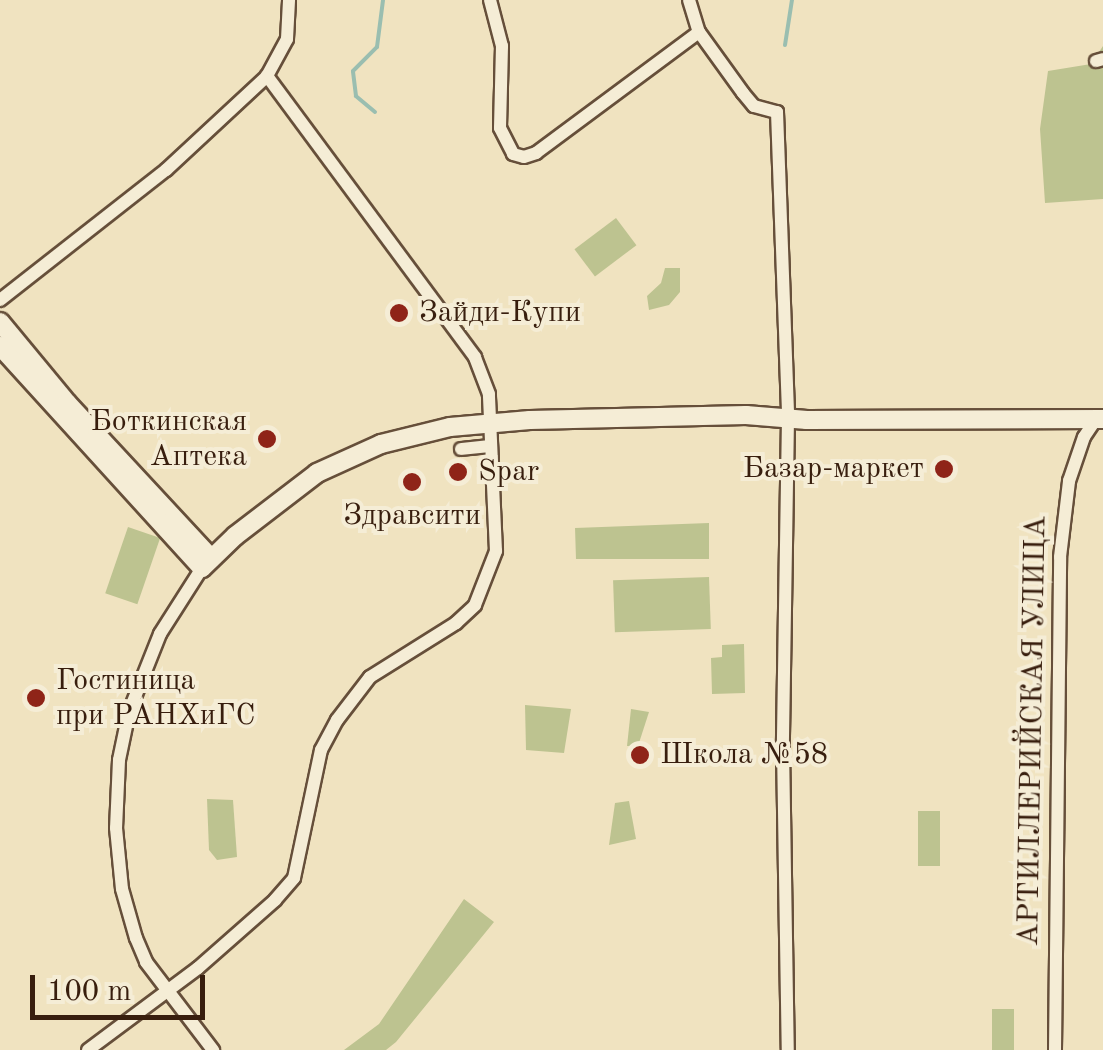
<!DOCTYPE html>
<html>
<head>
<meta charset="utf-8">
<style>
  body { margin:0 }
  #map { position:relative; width:1103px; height:1050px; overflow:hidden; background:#f0e3c0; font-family:"Old Standard TT",serif }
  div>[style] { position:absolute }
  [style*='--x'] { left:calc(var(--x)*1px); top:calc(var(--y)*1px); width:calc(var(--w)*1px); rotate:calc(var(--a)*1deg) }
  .green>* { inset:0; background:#bdc390; transform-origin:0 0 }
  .stream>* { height:4px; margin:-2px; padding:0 2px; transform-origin:2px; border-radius:2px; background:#9abeb0 }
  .roads { filter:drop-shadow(2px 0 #664f3a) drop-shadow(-2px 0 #664f3a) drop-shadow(0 2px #664f3a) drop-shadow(0 -2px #664f3a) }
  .street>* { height:12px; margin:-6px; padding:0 6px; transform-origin:6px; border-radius:6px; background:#f5edd6 }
  .secondary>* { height:18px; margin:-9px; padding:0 9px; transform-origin:9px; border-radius:9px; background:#f5edd6 }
  .dots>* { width:28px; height:28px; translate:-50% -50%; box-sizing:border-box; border:5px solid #f5edd6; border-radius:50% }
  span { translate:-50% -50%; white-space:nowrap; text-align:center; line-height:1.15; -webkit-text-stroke:8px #f5edd6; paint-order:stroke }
  .poi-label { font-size:30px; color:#381e0e }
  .left { translate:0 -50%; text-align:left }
  .right { translate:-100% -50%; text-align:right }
  .street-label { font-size:30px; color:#381e0e }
  .scale { position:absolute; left:30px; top:975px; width:175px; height:45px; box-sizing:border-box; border:5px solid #381e0e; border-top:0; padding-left:12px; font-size:30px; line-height:35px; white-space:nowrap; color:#381e0e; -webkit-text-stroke:8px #f5edd6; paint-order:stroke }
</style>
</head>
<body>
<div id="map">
  <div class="green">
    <div style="clip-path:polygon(1103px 46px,1103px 199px,1045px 203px,1040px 129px,1048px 71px,1091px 64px)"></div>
    <div style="left:616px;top:218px;width:34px;height:52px;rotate:53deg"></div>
    <div style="clip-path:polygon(665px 268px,680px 268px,680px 292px,669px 305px,649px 310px,647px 296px,661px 283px)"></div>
    <div style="clip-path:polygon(709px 523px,709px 559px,576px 559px,575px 528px)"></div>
    <div style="left:128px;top:527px;width:34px;height:70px;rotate:19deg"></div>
    <div style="left:709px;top:577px;width:52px;height:96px;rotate:88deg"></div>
    <div style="clip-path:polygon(744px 644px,745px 693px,712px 694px,711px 658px,722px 657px,722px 645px)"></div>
    <div style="clip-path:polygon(525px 705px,571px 709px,564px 753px,526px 750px)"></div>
    <div style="clip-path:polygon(631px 709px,649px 712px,638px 746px,627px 746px)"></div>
    <div style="clip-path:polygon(207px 799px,233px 800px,237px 857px,217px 860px,209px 850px)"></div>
    <div style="clip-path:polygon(629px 801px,636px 839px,609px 845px,615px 803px)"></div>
    <div style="left:918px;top:811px;width:22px;height:55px"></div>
    <div style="clip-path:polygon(464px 899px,494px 922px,396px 1042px,386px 1050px,344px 1050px,379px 1024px)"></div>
    <div style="left:992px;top:1009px;width:22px;height:41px"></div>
  </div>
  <div class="stream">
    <div style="--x:785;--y:45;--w:46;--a:-81.2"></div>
    <div style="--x:375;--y:112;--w:25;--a:-140"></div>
    <div style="--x:356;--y:96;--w:25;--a:-97"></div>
    <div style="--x:353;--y:71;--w:34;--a:-45"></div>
    <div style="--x:377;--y:47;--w:47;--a:-82.7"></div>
  </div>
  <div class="roads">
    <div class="street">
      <div style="--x:490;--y:0;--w:48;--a:75.4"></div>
      <div style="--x:502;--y:46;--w:82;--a:91.4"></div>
      <div style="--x:500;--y:128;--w:29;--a:63"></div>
      <div style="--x:513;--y:154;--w:11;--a:15"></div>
      <div style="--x:524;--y:157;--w:13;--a:-18"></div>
      <div style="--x:536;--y:153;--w:203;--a:-36.6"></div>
      <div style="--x:689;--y:0;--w:34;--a:73"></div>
      <div style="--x:699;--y:32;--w:75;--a:54.2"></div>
      <div style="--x:743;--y:93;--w:17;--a:50"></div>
      <div style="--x:754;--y:106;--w:24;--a:15"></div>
      <div style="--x:777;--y:112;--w:306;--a:87.9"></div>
      <div style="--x:788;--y:418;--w:329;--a:90.9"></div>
      <div style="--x:783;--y:747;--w:303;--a:89.1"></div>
      <div style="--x:1096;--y:61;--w:7;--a:-16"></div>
      <div style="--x:0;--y:300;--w:211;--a:-38.1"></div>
      <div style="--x:166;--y:170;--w:138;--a:-42.9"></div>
      <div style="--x:267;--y:76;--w:42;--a:-61.6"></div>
      <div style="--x:287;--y:39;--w:39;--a:-87"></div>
      <div style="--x:461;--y:449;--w:30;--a:-6"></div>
      <div style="--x:202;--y:568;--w:78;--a:122.5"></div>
      <div style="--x:160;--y:634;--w:84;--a:111.7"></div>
      <div style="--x:129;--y:712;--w:49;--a:101.8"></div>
      <div style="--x:119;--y:760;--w:68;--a:92.5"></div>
      <div style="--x:116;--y:828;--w:61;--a:84.4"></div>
      <div style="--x:122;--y:889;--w:51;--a:74.1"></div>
      <div style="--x:136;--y:938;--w:26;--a:67"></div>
      <div style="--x:146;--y:962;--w:111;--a:52.7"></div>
      <div style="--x:88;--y:1050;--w:137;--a:-36.7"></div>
      <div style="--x:198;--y:968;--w:103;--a:-41.4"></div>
      <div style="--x:275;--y:900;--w:29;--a:-49"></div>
      <div style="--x:294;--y:878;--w:131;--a:-78.1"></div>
      <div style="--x:321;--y:750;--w:34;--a:-62"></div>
      <div style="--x:337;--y:720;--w:54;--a:-52.5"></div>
      <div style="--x:370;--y:677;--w:102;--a:-32.1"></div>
      <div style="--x:456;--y:623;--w:26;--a:-43"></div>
      <div style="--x:475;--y:605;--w:58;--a:-68.7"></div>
      <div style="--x:496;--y:551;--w:157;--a:-92.6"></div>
      <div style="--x:489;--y:394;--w:40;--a:-111"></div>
      <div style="--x:475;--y:357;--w:350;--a:-126.5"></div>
      <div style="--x:1055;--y:1050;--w:493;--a:-89.4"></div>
      <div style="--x:1060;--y:557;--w:77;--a:-83.2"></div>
      <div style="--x:1069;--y:481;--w:46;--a:-71.2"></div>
      <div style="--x:1084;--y:437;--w:22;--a:-56"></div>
    </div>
    <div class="secondary">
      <div style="--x:0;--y:322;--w:105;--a:50.4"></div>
      <div style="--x:67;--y:403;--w:212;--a:47.1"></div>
      <div style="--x:0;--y:346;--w:300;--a:47.7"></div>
      <div style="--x:202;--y:568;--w:46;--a:-44.1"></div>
      <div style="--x:235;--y:536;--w:103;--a:-37.5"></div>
      <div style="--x:317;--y:473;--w:70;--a:-24.4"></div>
      <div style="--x:381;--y:444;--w:71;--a:-13.8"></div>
      <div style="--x:450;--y:427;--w:80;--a:-5"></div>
      <div style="--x:530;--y:420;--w:216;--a:-1.3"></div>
      <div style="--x:746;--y:415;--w:61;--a:4.7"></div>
      <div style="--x:807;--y:420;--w:296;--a:-0.2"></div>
    </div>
  </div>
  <div class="dots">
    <div style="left:399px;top:313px;background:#8f2418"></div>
    <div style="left:267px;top:439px;background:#8f2418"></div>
    <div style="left:944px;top:469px;background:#8f2418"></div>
    <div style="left:458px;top:472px;background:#8f2418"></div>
    <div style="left:412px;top:482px;background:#8f2418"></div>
    <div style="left:36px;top:698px;background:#8f2418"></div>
    <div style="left:640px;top:755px;background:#8f2418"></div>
  </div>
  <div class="poi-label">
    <span class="left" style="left:419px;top:313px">Зайди-Купи</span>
    <span class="right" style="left:247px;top:439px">Боткинская<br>Аптека</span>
    <span class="right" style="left:924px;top:469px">Базар-маркет</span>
    <span class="left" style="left:478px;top:472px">Spar</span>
    <span style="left:412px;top:516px">Здравсити</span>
    <span class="left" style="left:56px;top:698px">Гостиница<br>при РАНХиГС</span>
    <span class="left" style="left:660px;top:755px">Школа №58</span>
  </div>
  <div class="street-label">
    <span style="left:1033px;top:731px;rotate:-89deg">АРТИЛЛЕРИЙСКАЯ УЛИЦА</span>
  </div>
  <div class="scale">100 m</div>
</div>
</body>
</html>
